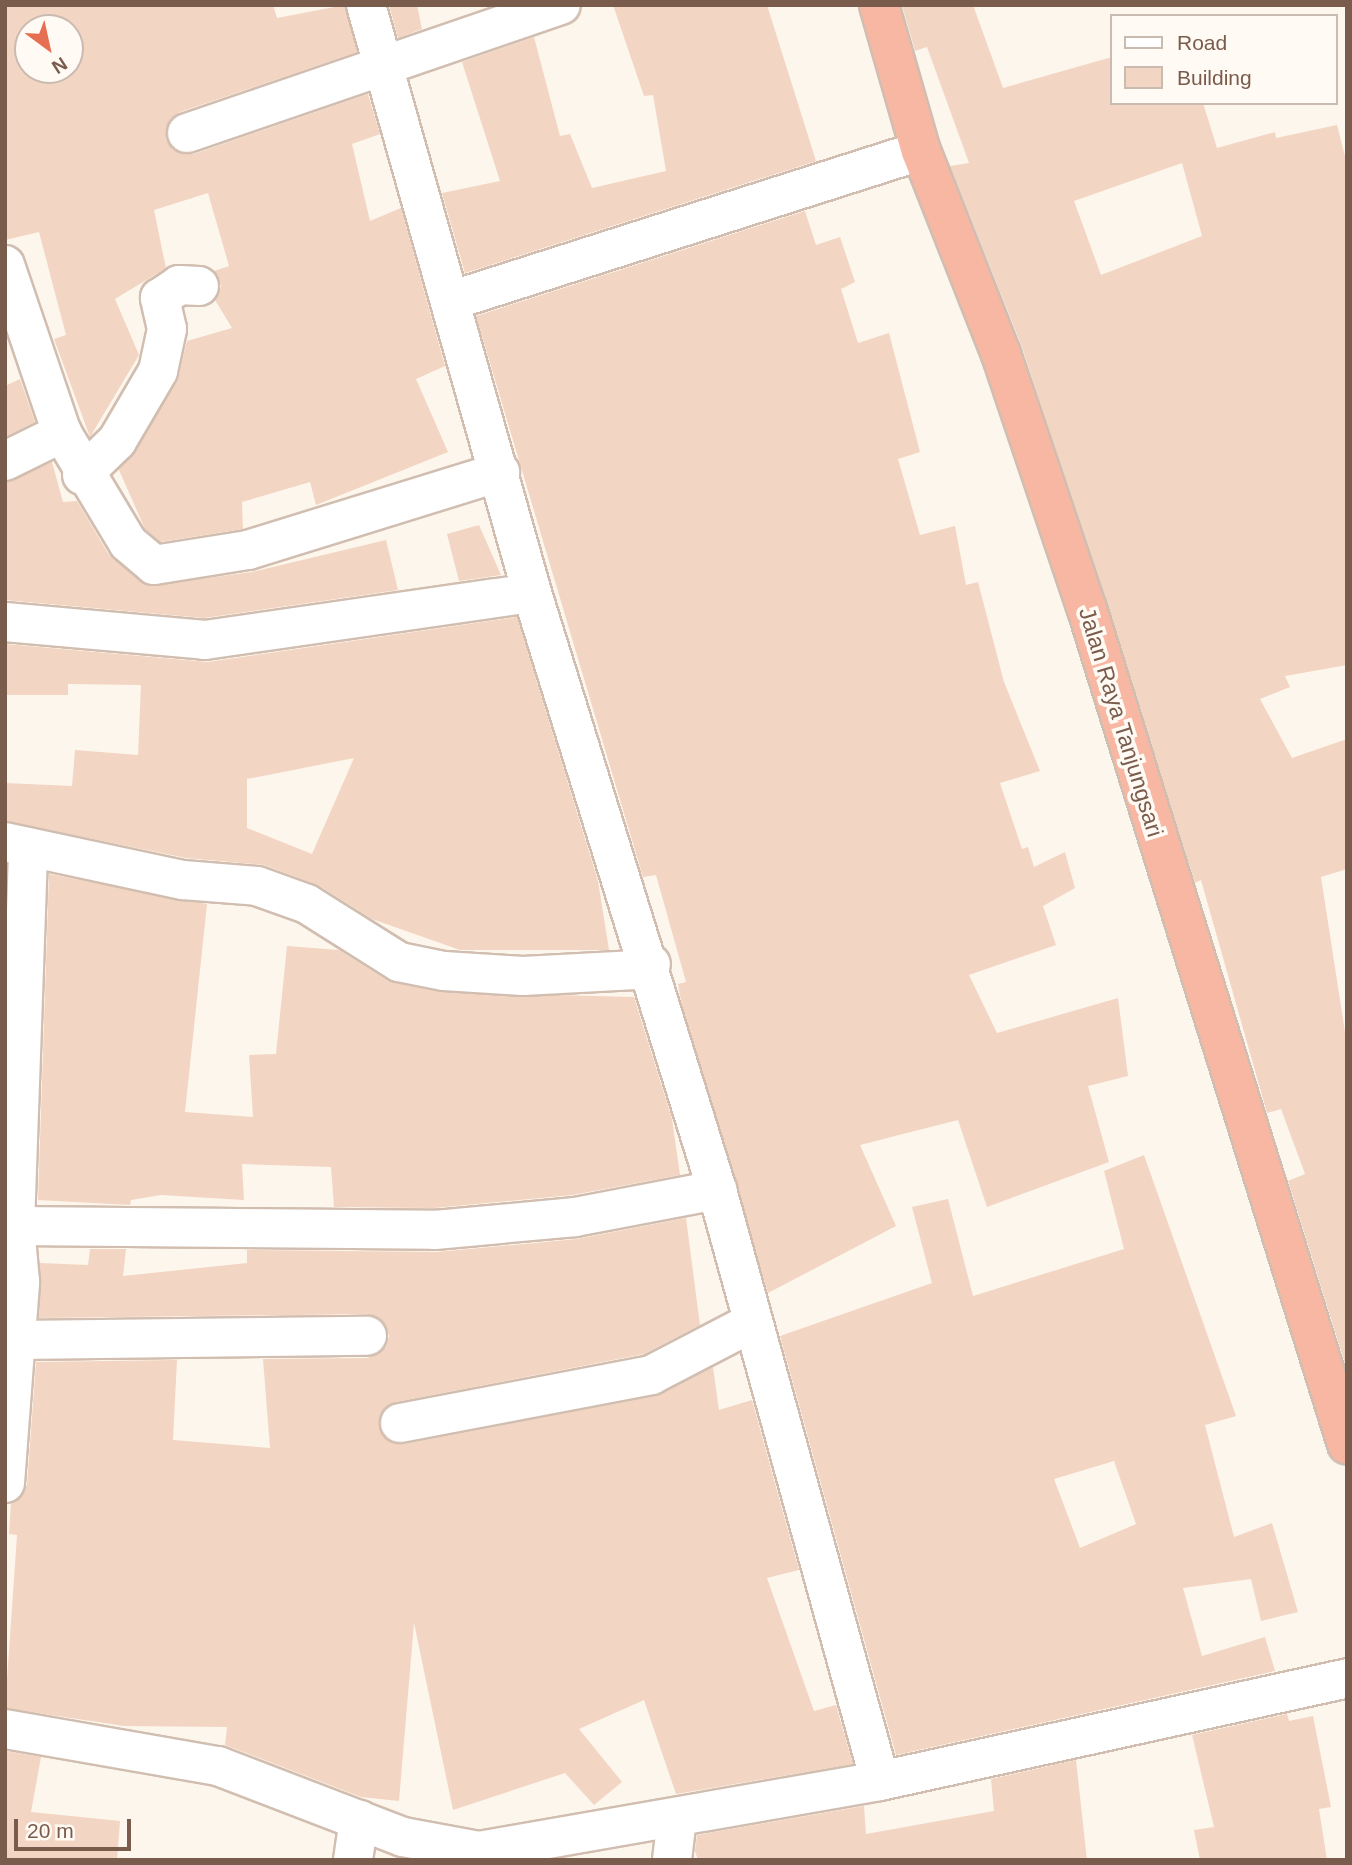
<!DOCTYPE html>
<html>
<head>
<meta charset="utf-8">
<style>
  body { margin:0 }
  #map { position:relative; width:1352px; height:1865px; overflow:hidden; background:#fdf6ec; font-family:Helvetica,sans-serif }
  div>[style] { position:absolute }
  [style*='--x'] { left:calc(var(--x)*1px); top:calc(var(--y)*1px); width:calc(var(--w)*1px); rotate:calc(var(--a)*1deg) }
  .building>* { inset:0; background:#f3d5c3 }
  .roads { filter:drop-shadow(2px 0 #d1beb0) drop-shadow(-2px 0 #d1beb0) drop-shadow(0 2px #d1beb0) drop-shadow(0 -2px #d1beb0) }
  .minor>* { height:38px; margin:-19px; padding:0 19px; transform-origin:19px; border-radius:19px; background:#fff }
  .highway>* { height:38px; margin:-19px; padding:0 19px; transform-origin:19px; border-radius:19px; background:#f7b7a3 }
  span { translate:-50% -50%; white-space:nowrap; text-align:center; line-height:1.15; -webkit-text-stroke:7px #fffaf3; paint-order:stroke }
  .street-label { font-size:23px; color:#7a5c4d }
  .frame { position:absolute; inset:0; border:7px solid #7a5c4d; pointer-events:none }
  .legend { position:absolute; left:1110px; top:14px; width:228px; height:91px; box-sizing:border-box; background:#fffaf3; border:2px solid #cabbb1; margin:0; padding:9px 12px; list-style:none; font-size:21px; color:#7a5c4d }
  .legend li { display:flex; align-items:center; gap:14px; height:35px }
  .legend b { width:35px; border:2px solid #cabbb1 }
  .north { position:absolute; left:14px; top:14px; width:70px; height:70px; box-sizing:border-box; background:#fffaf3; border:2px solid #cabbb1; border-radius:50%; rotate:147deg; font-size:19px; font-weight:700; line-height:28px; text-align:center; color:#7a5c4d }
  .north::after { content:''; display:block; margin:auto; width:24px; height:32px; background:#e76f51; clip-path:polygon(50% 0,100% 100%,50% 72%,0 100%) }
  .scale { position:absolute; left:14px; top:1819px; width:117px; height:32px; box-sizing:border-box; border:4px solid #7a5c4d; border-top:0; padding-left:9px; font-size:21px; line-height:24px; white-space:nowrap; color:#7a5c4d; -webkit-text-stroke:5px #fffaf3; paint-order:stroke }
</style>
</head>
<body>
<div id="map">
  <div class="building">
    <div style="clip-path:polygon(evenodd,5px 5px,273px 5px,277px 18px,345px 5px,357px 52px,180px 112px,170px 119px,166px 139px,173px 150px,194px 154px,368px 94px,380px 134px,352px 144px,370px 221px,401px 208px,445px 366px,416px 379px,448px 452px,316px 505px,310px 482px,242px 502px,243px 529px,160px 542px,145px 529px,119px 470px,177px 382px,187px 341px,232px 328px,215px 300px,221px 286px,214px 271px,229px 266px,208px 193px,154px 210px,166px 268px,115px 299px,139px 355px,90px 437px,54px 339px,66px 335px,39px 232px,5px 240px,5px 5px,28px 28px,70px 28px,70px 70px,28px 70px,28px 28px)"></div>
    <div style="clip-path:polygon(389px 5px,417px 5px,422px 29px,398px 38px)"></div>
    <div style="clip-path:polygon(613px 5px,767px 5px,816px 161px,465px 273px,442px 193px,500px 181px,462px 62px,534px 37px,560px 136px,570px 134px,592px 188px,666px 171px,653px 95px,644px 96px)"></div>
    <div style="clip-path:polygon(evenodd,902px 5px,973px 5px,1003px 88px,1112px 57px,1112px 103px,1203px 103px,1217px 148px,1275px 132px,1276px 138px,1337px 125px,1347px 164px,1347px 665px,1285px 676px,1290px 687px,1260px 699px,1292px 758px,1347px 739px,1347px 869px,1321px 877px,1347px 1045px,1347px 1370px,1288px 1181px,1305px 1174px,1281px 1109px,1267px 1113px,1201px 880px,1195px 883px,1022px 347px,950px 166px,969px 163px,927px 47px,915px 51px,902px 5px,1182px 163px,1202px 236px,1101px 275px,1074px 201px,1182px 163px)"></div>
    <div style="clip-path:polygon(805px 211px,816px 245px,840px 237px,855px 282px,841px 289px,858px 343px,889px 333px,920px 452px,898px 459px,920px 535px,955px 526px,966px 585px,978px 582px,1004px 682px,1040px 771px,1000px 783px,1022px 849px,1028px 847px,1034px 867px,1065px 852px,1075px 888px,1043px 906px,1056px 945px,969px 975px,997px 1033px,1118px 998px,1128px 1076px,1088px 1086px,1109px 1162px,987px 1207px,958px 1120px,860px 1145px,896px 1226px,768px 1293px,681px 1001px,678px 984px,686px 982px,656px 875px,643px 877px,476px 316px)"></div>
    <div style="clip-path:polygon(20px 379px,35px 422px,5px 437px,5px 386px)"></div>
    <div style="clip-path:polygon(52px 462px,63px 502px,77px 501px,109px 555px,148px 586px,252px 572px,386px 540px,398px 590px,204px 618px,5px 600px,5px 483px)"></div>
    <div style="clip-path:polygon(479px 525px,501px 575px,459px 581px,447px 534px)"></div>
    <div style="clip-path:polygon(evenodd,517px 617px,598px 881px,609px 950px,460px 950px,372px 919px,318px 885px,264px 865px,186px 858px,5px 821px,5px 783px,72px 786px,75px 750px,138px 755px,141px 685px,68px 684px,68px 695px,5px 695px,5px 644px,208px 662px,517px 617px,354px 758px,312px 854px,247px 828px,247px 779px,354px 758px)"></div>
    <div style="clip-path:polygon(49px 874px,207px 904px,185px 1112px,253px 1117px,249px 1055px,276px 1054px,287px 946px,339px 950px,388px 981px,440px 992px,634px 997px,672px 1119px,680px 1175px,572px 1195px,434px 1208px,334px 1207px,331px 1167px,242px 1164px,244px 1200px,161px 1195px,131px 1200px,130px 1205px,38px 1200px)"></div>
    <div style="clip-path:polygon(evenodd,1144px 1155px,1236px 1416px,1205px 1425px,1234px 1537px,1272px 1523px,1298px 1612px,1261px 1621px,1251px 1579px,1183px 1588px,1202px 1656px,1265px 1637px,1275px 1671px,896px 1755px,780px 1336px,932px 1283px,912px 1207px,948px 1199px,973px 1296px,1124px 1249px,1104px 1171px,1144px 1155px,1114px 1461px,1136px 1524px,1080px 1548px,1054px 1479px,1114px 1461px)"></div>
    <div style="clip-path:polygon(686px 1218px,700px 1325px,644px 1354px,396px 1402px,380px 1415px,379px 1428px,392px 1443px,404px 1444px,655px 1396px,713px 1367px,719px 1410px,752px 1400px,799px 1570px,767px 1578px,814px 1711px,836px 1705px,853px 1764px,676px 1794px,644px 1700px,579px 1729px,622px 1782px,594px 1805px,565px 1773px,453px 1810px,414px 1623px,399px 1801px,361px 1797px,225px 1745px,227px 1727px,124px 1726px,5px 1708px,17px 1535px,9px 1534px,11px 1503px,27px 1485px,36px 1362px,177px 1360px,173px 1440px,270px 1448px,263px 1359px,368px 1358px,386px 1347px,389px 1336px,385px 1324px,367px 1314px,39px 1318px,40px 1263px,88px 1265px,90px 1249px,126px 1249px,123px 1276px,247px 1263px,247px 1250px,437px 1252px,577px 1239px)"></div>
    <div style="clip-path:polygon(1287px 1714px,1289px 1721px,1313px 1716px,1331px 1807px,1319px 1809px,1327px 1860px,1200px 1860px,1194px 1830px,1214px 1827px,1192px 1735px)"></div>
    <div style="clip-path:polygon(5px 1751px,41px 1757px,31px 1812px,120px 1821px,117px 1860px,5px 1860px)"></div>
    <div style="clip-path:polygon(1076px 1760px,1087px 1860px,698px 1860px,695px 1851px,697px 1835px,864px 1806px,866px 1834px,994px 1811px,991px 1779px)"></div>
  </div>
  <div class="roads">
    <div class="minor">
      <div style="--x:366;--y:5;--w:611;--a:74.23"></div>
      <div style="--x:532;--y:593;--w:625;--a:72.78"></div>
      <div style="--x:717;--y:1190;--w:613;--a:74.58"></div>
      <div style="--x:187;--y:133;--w:395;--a:-18.9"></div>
      <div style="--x:5;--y:265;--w:177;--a:71.3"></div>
      <div style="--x:450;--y:301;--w:494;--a:-17.7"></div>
      <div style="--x:5;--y:461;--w:64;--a:-26.2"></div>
      <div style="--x:62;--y:433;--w:128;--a:59"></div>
      <div style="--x:128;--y:543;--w:34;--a:40"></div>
      <div style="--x:154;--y:565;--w:95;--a:-9.1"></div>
      <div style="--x:248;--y:550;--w:264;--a:-17.2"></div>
      <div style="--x:82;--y:475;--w:49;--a:-44.2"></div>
      <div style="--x:117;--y:441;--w:81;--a:-59.6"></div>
      <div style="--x:158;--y:371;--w:43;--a:-77.9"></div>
      <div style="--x:167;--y:329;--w:32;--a:-103"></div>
      <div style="--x:160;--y:298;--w:23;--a:-34"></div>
      <div style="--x:179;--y:285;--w:20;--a:3"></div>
      <div style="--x:5;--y:622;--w:201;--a:5.1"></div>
      <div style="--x:205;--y:640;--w:330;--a:-8.2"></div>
      <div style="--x:5;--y:842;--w:182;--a:12.1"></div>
      <div style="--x:183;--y:880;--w:74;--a:4.6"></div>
      <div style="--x:257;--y:886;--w:53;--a:19.8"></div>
      <div style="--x:307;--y:904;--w:109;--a:32.2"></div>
      <div style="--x:399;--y:962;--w:46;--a:11.3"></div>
      <div style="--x:444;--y:971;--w:79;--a:3.6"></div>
      <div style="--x:523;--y:976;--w:113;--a:-3"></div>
      <div style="--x:636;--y:970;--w:16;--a:-22"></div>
      <div style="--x:15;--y:1226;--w:420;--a:0.5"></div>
      <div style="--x:435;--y:1230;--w:141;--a:-5.3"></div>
      <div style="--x:575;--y:1217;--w:145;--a:-10.8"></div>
      <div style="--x:17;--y:1340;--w:350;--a:-0.7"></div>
      <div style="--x:400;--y:1423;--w:256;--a:-10.8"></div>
      <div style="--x:651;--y:1375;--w:113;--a:-27.5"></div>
      <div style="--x:5;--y:1483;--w:202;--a:-85.7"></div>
      <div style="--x:20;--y:1282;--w:56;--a:-95.1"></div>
      <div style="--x:15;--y:1226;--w:379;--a:-88"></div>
      <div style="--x:5;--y:1729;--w:216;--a:9.9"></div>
      <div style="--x:218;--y:1766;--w:198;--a:21"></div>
      <div style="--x:403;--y:1837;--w:77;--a:10.4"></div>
      <div style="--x:479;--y:1851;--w:407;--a:-9.9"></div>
      <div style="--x:880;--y:1781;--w:478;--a:-12.4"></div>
      <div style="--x:353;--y:1860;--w:41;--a:-81.7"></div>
      <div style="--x:672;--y:1860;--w:42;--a:-83.2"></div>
    </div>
    <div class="highway">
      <div style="--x:879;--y:5;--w:152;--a:74"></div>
      <div style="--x:921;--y:151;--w:218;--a:68.5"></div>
      <div style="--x:1001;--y:354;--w:269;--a:71.4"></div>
      <div style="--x:1087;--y:609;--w:875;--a:72.7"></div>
    </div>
  </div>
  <div class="street-label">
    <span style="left:1121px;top:722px;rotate:73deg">Jalan Raya Tanjungsari</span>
  </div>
  <div class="frame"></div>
  <ul class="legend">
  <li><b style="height:9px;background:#fff"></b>Road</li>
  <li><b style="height:19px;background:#f3d5c3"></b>Building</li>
  </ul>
  <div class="north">N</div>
  <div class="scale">20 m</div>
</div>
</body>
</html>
